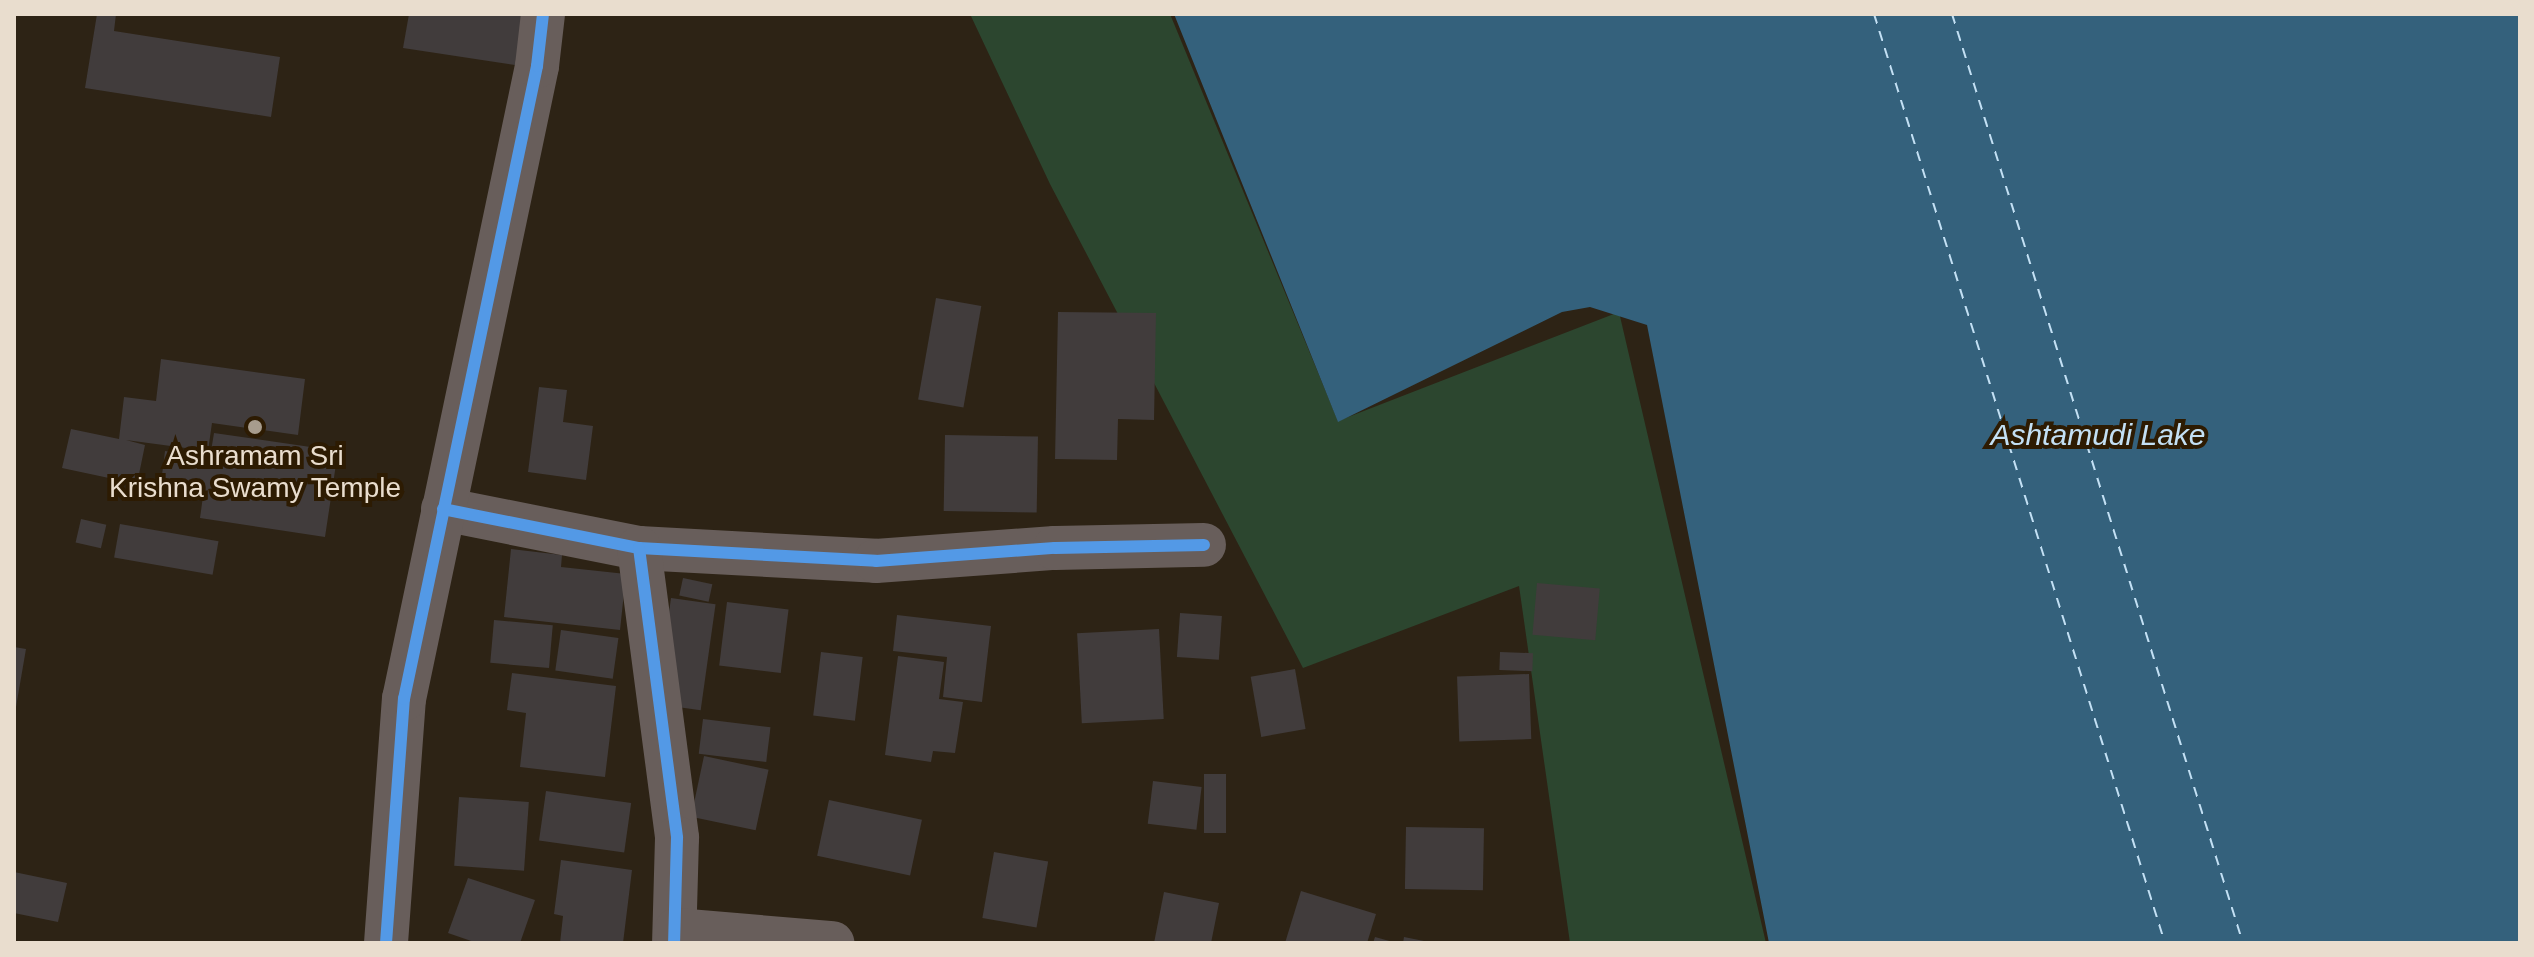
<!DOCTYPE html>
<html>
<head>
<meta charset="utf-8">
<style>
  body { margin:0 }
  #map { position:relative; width:2534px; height:957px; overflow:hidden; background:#2d2315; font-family:Helvetica,sans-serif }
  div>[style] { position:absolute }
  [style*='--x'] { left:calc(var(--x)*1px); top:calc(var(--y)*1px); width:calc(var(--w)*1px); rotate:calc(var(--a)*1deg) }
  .green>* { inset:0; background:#2c462f }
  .water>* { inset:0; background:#34617c }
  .ferry>* { height:2px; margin-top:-1px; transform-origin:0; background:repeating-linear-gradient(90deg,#c3e0f4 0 10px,transparent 0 18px) }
  .building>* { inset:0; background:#413c3c; transform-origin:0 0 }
  .street>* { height:44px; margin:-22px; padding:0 22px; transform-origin:22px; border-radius:22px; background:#685e5b }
  .cycleway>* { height:12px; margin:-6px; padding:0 6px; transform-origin:6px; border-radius:6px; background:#5399e6 }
  .dots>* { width:22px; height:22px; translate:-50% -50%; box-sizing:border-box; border:4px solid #2d1b02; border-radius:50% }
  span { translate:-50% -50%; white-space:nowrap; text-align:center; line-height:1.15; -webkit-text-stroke:8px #2d1b02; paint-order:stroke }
  .poi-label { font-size:28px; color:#e9ddce }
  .water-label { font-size:30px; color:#c3e0f4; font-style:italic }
  .frame { position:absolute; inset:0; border:16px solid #e9ddce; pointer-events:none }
</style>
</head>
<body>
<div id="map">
  <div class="green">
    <div style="clip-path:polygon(970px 14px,1170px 14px,1338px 421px,1619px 312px,1766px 943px,1570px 943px,1519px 586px,1303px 668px,1050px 184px)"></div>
  </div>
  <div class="water">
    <div style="clip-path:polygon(1174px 14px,2520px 14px,2520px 943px,1769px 943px,1647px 325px,1590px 307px,1562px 312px,1338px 422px)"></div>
  </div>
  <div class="ferry">
    <div style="--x:1874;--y:14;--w:974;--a:72.61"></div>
    <div style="--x:1952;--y:14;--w:974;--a:72.61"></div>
  </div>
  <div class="building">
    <div style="clip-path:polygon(97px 14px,116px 14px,114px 31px,280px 57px,271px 117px,85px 88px)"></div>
    <div style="clip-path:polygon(409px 14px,525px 14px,515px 65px,403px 48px)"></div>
    <div style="left:936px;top:298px;width:46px;height:103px;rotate:10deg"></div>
    <div style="clip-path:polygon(1058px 312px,1156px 313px,1154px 420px,1118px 419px,1117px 460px,1055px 459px)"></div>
    <div style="clip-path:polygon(161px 359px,305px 379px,298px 435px,212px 423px,208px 451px,126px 440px,145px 445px,137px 484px,62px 468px,71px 429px,119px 439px,124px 397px,156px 401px)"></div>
    <div style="clip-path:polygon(539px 387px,567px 390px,563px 422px,593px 426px,586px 480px,528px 472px)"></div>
    <div style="clip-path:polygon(214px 433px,338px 451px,325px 537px,200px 518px,204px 489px,161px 483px,165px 451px,210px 457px)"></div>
    <div style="left:945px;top:435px;width:93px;height:76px;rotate:1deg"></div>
    <div style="left:81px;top:519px;width:26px;height:24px;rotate:13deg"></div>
    <div style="left:120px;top:524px;width:100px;height:34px;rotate:10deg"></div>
    <div style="clip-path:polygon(511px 549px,562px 555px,561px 567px,626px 574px,620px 630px,504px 617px)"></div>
    <div style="left:683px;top:578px;width:30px;height:18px;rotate:12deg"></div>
    <div style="left:1537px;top:583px;width:63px;height:52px;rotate:5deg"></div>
    <div style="left:671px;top:598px;width:45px;height:107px;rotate:8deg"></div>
    <div style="left:727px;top:602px;width:62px;height:64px;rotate:7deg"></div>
    <div style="left:1180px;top:613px;width:42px;height:44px;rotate:4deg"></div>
    <div style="clip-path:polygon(897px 615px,991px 626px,982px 702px,943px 697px,947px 657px,893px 651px)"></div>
    <div style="left:494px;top:620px;width:59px;height:43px;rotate:5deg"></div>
    <div style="left:1159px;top:629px;width:90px;height:82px;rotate:87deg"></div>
    <div style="left:561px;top:630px;width:58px;height:41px;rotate:8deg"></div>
    <div style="clip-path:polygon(14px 647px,26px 649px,16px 707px,14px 707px)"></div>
    <div style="left:821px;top:652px;width:42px;height:64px;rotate:7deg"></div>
    <div style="left:1500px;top:652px;width:33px;height:18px;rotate:2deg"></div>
    <div style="clip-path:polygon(898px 656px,944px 662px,939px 699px,963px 702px,955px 753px,933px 751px,931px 762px,885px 755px)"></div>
    <div style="left:1295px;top:669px;width:61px;height:45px;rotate:80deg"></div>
    <div style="clip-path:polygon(512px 673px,616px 686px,605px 777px,520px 767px,526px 713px,507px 710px)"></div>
    <div style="left:1529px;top:674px;width:65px;height:72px;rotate:88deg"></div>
    <div style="left:703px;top:719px;width:68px;height:35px;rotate:7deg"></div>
    <div style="left:704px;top:756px;width:66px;height:62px;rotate:12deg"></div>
    <div style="left:1204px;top:774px;width:22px;height:59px"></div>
    <div style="left:1153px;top:781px;width:49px;height:43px;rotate:7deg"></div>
    <div style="left:546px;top:791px;width:86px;height:50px;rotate:8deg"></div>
    <div style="left:459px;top:797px;width:70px;height:69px;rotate:4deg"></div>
    <div style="left:829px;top:800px;width:95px;height:57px;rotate:12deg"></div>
    <div style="left:1406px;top:827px;width:78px;height:62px;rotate:1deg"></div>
    <div style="left:994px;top:852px;width:55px;height:67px;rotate:10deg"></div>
    <div style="clip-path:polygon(561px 860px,632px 870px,623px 943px,560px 943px,563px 916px,554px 914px)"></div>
    <div style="clip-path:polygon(14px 872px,67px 883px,58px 922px,14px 913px)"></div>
    <div style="clip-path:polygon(468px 878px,535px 900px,520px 943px,477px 943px,448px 933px)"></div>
    <div style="clip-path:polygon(1301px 891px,1376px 914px,1367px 943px,1285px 943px)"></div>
    <div style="clip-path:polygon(1164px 892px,1219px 903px,1211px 943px,1154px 943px)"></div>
    <div style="clip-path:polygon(1375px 937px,1393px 942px,1392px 943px,1373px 943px)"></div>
    <div style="clip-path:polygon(1404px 937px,1429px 942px,1429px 943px,1403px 943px)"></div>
  </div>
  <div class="street">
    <div style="--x:443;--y:509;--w:200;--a:11.3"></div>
    <div style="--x:639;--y:548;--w:237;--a:3.1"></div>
    <div style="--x:876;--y:561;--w:179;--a:-4.2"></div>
    <div style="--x:1055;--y:548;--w:149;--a:-1.2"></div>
    <div style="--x:639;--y:548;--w:292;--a:82.5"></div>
    <div style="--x:677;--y:838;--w:105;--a:91.6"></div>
    <div style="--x:676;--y:930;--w:157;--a:4.8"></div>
    <div style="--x:386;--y:943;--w:245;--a:-85.8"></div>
    <div style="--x:404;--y:699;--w:647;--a:-78.13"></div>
    <div style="--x:537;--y:66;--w:52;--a:-83.4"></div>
  </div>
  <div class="cycleway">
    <div style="--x:443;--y:509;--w:200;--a:11.3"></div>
    <div style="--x:639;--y:548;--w:237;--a:3.1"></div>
    <div style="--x:876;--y:561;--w:179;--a:-4.2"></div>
    <div style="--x:1055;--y:548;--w:149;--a:-1.2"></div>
    <div style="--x:639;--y:548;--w:292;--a:82.5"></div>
    <div style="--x:677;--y:838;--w:105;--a:91.6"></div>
    <div style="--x:386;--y:943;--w:245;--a:-85.8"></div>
    <div style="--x:404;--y:699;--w:647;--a:-78.13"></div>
    <div style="--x:537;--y:66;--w:52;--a:-83.4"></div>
  </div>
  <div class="dots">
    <div style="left:255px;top:427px;background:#a79c8d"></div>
  </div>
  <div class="poi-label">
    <span style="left:255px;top:472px">Ashramam Sri<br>Krishna Swamy Temple</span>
  </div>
  <div class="water-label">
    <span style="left:2098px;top:435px">Ashtamudi Lake</span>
  </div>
  <div class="frame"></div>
</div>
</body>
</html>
